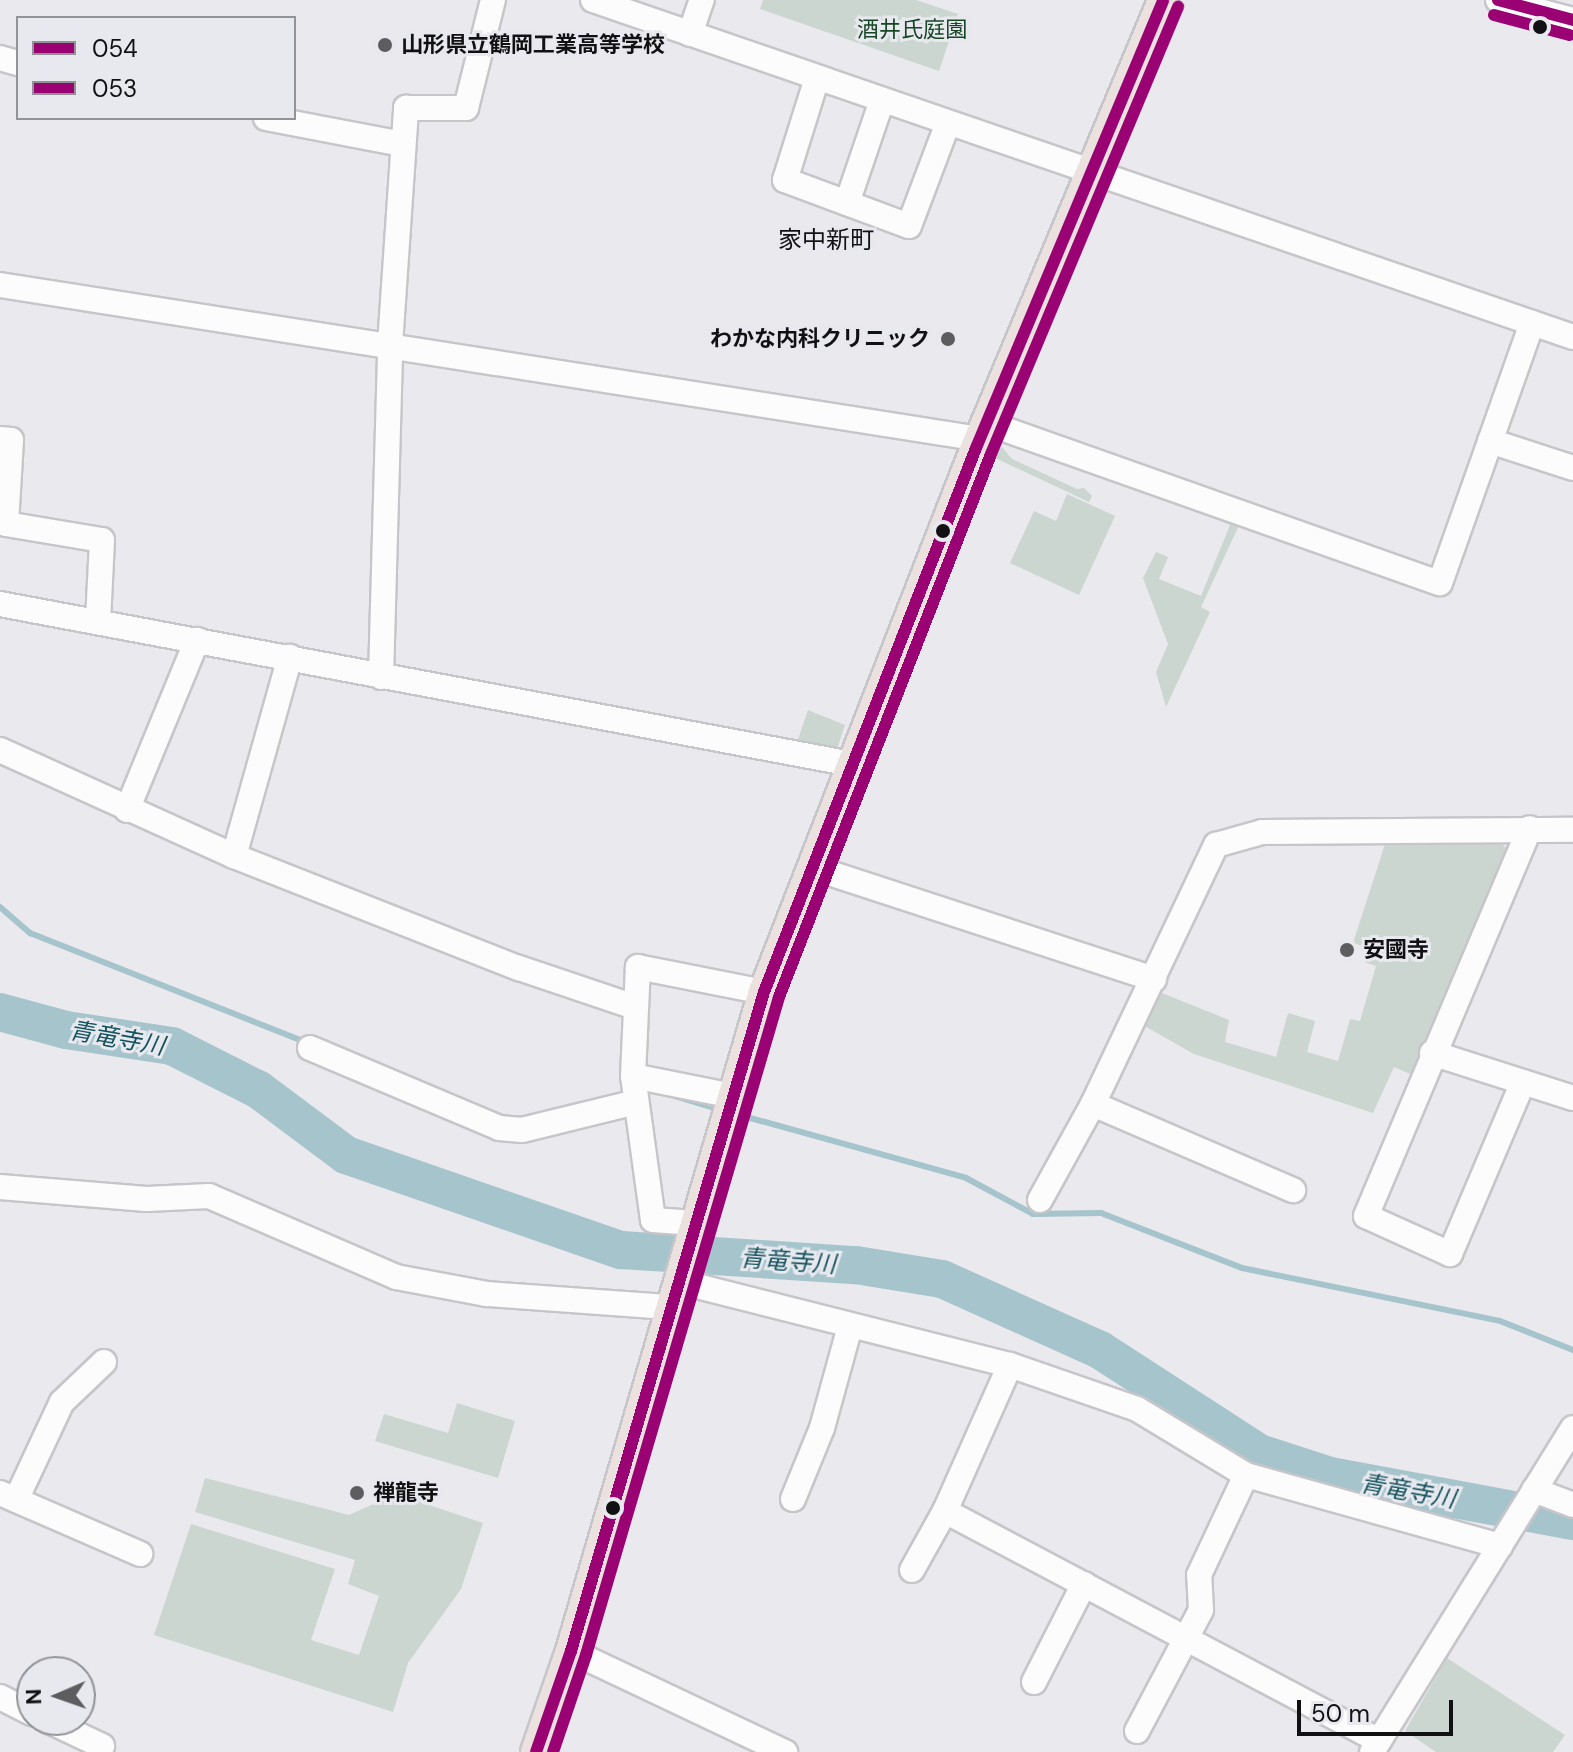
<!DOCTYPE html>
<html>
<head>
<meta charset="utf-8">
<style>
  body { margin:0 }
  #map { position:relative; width:1573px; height:1752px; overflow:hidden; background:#e9e9ee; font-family:"DM Sans","Noto Sans JP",sans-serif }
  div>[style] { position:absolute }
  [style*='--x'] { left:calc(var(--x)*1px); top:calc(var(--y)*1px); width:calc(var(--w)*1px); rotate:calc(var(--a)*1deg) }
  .green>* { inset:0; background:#ccd6d0 }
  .stream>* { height:6px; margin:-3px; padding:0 3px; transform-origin:3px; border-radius:3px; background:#a5c4cb }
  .river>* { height:38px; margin:-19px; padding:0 19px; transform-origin:19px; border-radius:19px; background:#a5c4cb }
  .roads { filter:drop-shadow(2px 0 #c6c6ca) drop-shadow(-2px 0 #c6c6ca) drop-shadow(0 2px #c6c6ca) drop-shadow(0 -2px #c6c6ca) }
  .minor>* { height:24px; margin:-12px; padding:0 12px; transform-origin:12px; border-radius:12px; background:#fcfcfc }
  .major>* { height:30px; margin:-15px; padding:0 15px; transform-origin:15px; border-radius:15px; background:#ebe1de }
  .bus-1>* { height:12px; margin:-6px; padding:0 6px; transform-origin:6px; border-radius:6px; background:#9a0273 }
  .bus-2>* { height:12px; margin:-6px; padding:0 6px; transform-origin:6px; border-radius:6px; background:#9a0273 }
  .dots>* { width:22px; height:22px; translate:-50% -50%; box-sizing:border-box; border:4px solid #e8e8ef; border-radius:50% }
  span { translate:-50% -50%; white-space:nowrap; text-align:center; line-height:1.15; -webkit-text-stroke:6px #e8e8ef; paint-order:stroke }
  .park-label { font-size:22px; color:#174725 }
  .poi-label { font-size:22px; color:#111113; font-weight:700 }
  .left { translate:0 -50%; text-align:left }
  .right { translate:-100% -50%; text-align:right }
  .neighbourhood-label { font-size:24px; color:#111113 }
  .water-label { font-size:24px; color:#14535d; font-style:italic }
  .legend { position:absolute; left:16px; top:16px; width:280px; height:104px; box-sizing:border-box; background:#e8e8ef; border:2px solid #929297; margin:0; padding:10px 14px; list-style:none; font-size:24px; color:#111113 }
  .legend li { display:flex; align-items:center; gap:16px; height:40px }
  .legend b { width:40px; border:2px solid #929297 }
  .north { position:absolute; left:16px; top:1656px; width:80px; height:80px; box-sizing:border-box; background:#e8e8ef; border:2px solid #929297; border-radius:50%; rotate:268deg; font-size:22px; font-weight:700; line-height:32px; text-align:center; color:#111113 }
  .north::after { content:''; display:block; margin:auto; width:28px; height:36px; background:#5d5d60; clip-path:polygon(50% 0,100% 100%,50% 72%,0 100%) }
  .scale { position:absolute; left:1297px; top:1700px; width:156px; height:36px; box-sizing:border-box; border:4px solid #111113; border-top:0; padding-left:10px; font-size:24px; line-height:28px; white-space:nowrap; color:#111113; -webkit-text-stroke:6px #e8e8ef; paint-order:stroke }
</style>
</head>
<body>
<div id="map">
  <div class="green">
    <div style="clip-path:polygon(763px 0,916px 0,958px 14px,939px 71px,760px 9px)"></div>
    <div style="clip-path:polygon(1002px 447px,1012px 459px,1077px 489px,1084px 488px,1092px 496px,1089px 502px,991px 456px)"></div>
    <div style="clip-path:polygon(1067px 494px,1115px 516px,1079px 595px,1010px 563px,1034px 511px,1056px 521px)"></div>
    <div style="clip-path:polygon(1220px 514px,1241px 521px,1201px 607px,1210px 612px,1166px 707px,1156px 672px,1168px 644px,1143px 578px,1156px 552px,1168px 557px,1159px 579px,1201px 596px,1230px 525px,1219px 520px)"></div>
    <div style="clip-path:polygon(808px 710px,845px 725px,834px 758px,795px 748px)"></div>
    <div style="clip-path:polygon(1501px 843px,1509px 851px,1415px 1076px,1394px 1067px,1373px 1113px,1194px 1054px,1141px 1024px,1157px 991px,1229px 1020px,1225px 1042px,1276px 1057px,1288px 1013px,1315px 1021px,1307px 1052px,1338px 1061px,1350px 1019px,1360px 1021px,1376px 966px,1364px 962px,1368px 948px,1353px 943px,1385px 844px)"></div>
    <div style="clip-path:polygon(457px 1403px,515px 1421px,498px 1478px,375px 1441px,384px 1414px,448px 1433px)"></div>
    <div style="clip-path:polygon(205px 1478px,349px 1515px,396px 1494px,483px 1523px,461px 1589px,408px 1663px,393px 1712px,154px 1635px,191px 1524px,335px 1569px,311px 1640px,359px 1655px,379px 1596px,348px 1584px,355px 1560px,195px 1512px)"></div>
    <div style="clip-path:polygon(1447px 1658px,1565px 1735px,1553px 1752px,1436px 1752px,1405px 1731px)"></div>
  </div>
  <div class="stream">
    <div style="--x:0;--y:907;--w:40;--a:41"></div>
    <div style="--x:30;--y:933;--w:296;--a:21.6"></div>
    <div style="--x:671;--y:1095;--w:52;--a:16.7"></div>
    <div style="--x:736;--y:1114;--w:239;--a:15.5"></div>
    <div style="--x:966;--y:1178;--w:76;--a:28.2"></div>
    <div style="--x:1033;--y:1214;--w:68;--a:-0.8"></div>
    <div style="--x:1101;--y:1213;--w:151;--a:21.3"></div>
    <div style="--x:1242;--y:1268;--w:263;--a:11.6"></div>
    <div style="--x:1500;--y:1321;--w:79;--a:21.7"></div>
  </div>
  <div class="river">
    <div style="--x:0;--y:1012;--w:68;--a:15.3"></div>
    <div style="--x:66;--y:1030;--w:107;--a:8.6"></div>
    <div style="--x:172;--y:1046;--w:97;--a:26.8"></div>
    <div style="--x:259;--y:1090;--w:109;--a:36.8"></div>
    <div style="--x:346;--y:1155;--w:291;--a:19.1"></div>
    <div style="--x:621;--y:1250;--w:235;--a:3.7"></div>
    <div style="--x:856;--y:1265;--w:87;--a:9.2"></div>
    <div style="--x:942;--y:1279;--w:173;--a:24.2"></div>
    <div style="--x:1100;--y:1350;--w:189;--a:32.9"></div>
    <div style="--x:1259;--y:1453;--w:75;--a:17.9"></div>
    <div style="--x:1330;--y:1476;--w:247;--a:10.5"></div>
  </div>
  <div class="roads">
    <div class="minor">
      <div style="--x:593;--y:0;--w:1036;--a:18.98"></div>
      <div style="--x:1498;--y:0;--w:78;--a:14.9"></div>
      <div style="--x:690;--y:34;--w:36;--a:-71"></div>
      <div style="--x:0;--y:58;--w:19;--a:16"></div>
      <div style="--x:817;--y:78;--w:107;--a:107.4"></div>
      <div style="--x:785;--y:180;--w:132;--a:20.4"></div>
      <div style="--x:909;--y:226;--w:110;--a:-69.3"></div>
      <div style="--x:266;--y:118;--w:138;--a:10.8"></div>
      <div style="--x:847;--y:203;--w:109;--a:-71.2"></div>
      <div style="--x:0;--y:285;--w:992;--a:8.93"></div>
      <div style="--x:987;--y:423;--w:480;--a:19.5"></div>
      <div style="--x:1440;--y:583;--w:276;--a:-70.5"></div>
      <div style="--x:0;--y:439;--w:11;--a:5"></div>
      <div style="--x:11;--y:440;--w:84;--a:93.4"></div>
      <div style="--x:6;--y:524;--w:97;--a:9.5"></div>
      <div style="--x:102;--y:540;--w:82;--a:92.8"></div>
      <div style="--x:1490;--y:441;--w:87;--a:18"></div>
      <div style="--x:0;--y:604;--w:867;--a:10.64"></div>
      <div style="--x:381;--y:677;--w:332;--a:-88.4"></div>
      <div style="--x:390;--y:345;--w:238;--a:-86.1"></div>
      <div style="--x:406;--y:108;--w:60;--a:0"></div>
      <div style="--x:466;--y:108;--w:111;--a:-76"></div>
      <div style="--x:0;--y:750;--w:257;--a:24.4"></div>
      <div style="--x:234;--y:856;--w:306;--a:21.5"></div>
      <div style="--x:519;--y:968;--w:119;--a:18.6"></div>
      <div style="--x:127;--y:810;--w:184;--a:-67.6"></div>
      <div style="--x:234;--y:856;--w:207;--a:-74.3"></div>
      <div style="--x:811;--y:867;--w:361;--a:18.1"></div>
      <div style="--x:310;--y:1048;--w:205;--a:22.9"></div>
      <div style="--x:499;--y:1128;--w:23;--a:5"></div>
      <div style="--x:522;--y:1130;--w:117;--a:-13.8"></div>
      <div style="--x:1432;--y:1053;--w:148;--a:17.7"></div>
      <div style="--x:633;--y:1076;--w:102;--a:11.3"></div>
      <div style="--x:1523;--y:1082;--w:187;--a:113"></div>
      <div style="--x:1450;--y:1254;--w:92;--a:-155.7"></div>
      <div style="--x:1366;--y:1216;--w:421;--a:-67.1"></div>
      <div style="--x:1093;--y:1104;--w:218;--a:23.3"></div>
      <div style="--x:0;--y:1187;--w:147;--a:4.7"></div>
      <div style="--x:147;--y:1199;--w:62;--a:-2.8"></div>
      <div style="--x:209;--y:1196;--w:204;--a:23.4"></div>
      <div style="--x:396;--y:1277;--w:93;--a:10.6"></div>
      <div style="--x:487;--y:1294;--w:183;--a:4.1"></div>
      <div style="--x:1040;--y:1200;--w:110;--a:-61.1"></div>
      <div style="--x:1093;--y:1104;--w:287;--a:-64.6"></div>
      <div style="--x:1216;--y:845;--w:48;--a:-15.8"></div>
      <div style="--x:1262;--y:832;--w:311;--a:-0.4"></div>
      <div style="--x:695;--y:1223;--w:42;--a:-175.9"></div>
      <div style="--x:653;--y:1220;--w:145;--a:-97.9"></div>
      <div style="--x:633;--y:1076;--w:109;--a:-87.4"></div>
      <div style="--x:638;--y:967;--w:128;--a:11.2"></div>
      <div style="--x:697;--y:1286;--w:323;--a:14.2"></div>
      <div style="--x:1010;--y:1365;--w:134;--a:19.1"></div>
      <div style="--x:1137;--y:1409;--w:127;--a:31.2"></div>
      <div style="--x:1246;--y:1475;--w:264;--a:15.6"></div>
      <div style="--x:1010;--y:1365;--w:160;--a:114"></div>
      <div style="--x:945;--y:1511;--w:491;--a:27.9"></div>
      <div style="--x:1534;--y:1490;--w:42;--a:21"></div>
      <div style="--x:0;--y:1493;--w:153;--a:23.5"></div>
      <div style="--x:793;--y:1499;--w:77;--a:-67.8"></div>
      <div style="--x:822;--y:1428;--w:106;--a:-74.6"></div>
      <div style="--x:16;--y:1500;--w:108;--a:-64.9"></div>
      <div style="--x:62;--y:1402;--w:58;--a:-43.6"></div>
      <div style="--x:912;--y:1570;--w:68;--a:-60.8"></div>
      <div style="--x:571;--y:1651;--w:237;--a:25.3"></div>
      <div style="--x:1034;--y:1682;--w:110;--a:-63"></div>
      <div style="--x:0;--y:1697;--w:36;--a:27"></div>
      <div style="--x:47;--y:1720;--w:61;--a:25.3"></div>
      <div style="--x:1137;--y:1731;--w:137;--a:-62.1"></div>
      <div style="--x:1201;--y:1610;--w:35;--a:-93"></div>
      <div style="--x:1199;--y:1575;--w:110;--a:-64.8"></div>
      <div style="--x:1372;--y:1752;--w:381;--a:-58.2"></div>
    </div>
    <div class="major">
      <div style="--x:536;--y:1752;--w:107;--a:-70.9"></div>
      <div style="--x:571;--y:1651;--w:687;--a:-73.68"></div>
      <div style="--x:764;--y:992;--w:584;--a:-68.71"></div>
      <div style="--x:976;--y:448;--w:485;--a:-67.3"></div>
    </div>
  </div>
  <div class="bus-1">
    <div style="--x:1498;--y:0;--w:78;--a:14.9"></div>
    <div style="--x:536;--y:1752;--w:107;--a:-70.9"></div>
    <div style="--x:571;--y:1651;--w:687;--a:-73.68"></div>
    <div style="--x:764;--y:992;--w:584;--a:-68.71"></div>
    <div style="--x:976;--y:448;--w:485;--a:-67.3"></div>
  </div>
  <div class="bus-2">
    <div style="--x:1494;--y:15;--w:78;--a:14.9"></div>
    <div style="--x:553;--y:1752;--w:102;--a:-71.2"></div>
    <div style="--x:586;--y:1655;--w:686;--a:-73.65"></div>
    <div style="--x:779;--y:997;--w:583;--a:-68.67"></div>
    <div style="--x:991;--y:454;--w:485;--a:-67.3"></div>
  </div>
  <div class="dots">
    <div style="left:1540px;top:27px;background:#111113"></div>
    <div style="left:385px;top:45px;background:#5d5d60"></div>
    <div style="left:948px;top:339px;background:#5d5d60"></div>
    <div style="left:943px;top:531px;background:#111113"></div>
    <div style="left:1347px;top:950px;background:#5d5d60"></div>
    <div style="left:357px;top:1493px;background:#5d5d60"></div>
    <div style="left:613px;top:1508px;background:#111113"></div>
  </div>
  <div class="park-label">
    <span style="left:912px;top:30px">酒井氏庭園</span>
  </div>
  <div class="poi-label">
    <span class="left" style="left:401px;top:45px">山形県立鶴岡工業高等学校</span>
    <span class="right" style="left:930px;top:339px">わかな内科クリニック</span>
    <span class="left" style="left:1363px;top:950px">安國寺</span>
    <span class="left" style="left:373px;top:1493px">禅龍寺</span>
  </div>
  <div class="neighbourhood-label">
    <span style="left:826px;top:240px">家中新町</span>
  </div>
  <div class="water-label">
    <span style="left:117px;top:1038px;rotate:10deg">青竜寺川</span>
    <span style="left:788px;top:1261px;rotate:4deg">青竜寺川</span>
    <span style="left:1408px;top:1491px;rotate:10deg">青竜寺川</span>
  </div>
  <ul class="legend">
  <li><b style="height:10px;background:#9a0273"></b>054</li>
  <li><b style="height:10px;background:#9a0273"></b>053</li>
  </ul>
  <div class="north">N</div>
  <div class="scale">50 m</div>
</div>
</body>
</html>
